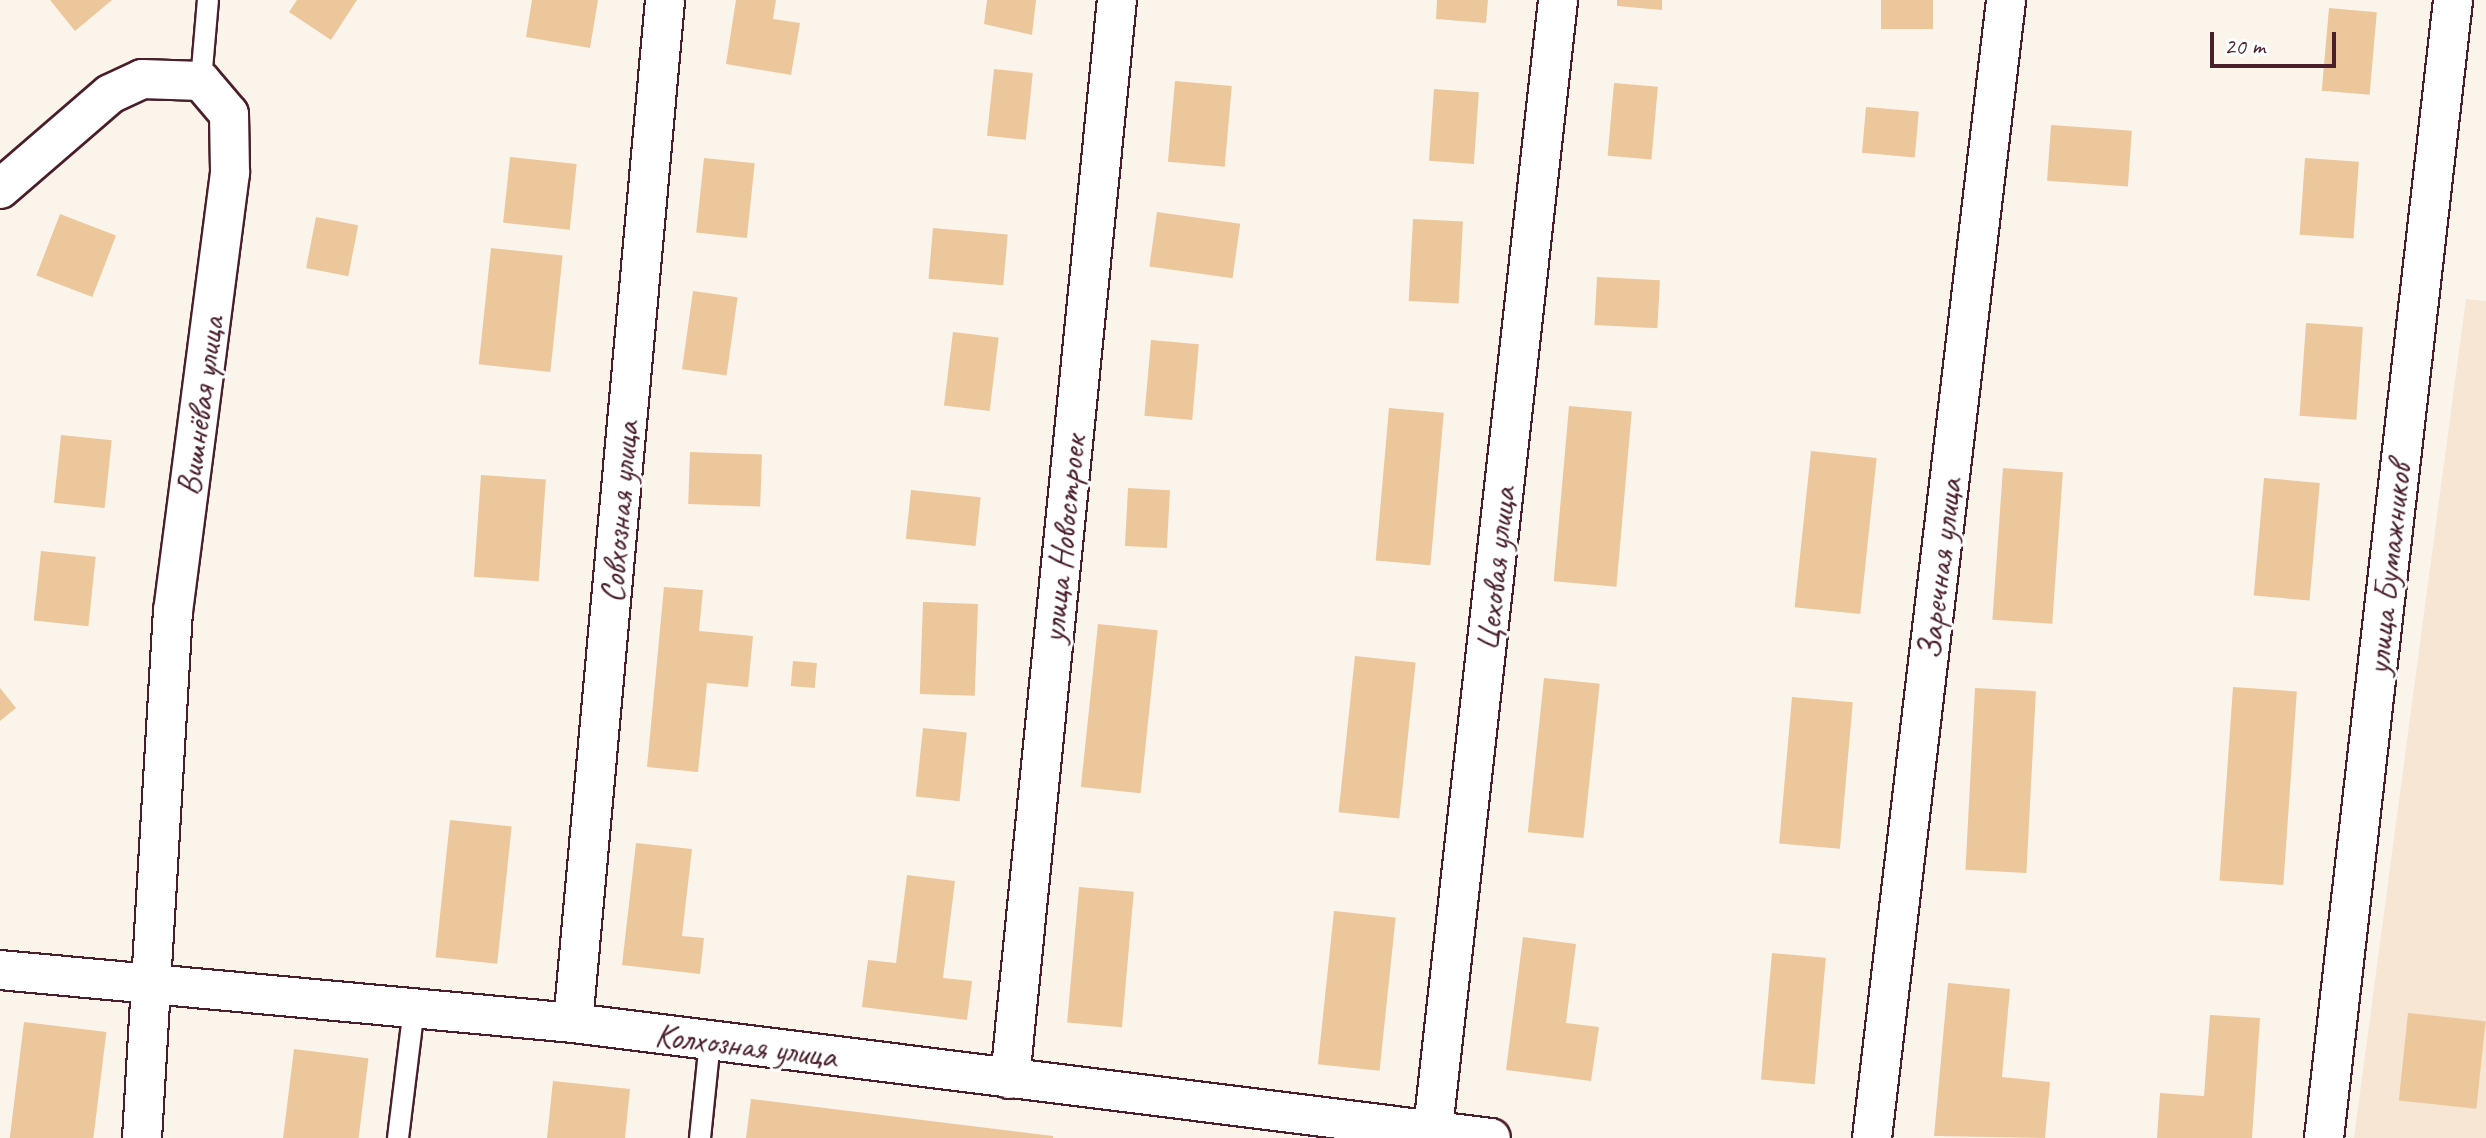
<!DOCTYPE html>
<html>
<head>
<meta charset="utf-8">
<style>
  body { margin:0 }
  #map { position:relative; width:2486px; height:1138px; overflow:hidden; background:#fbf4eb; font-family:Caveat,sans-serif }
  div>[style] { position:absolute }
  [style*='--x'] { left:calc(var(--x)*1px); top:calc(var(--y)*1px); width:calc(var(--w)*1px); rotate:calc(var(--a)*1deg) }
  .built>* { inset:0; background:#f6e6d3 }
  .building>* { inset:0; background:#ecc79c; transform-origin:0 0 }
  .roads { filter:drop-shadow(2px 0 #4a1f2b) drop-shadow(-2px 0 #4a1f2b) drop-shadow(0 2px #4a1f2b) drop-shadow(0 -2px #4a1f2b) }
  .service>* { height:20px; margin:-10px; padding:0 10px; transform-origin:10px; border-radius:10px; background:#fff }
  .minor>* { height:38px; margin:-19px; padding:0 19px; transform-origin:19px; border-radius:19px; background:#fff }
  span { translate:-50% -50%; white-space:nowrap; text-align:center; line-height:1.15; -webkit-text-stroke:6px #fff; paint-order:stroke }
  .street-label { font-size:34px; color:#4a1f2b }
  .scale { position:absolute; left:2210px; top:32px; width:126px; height:36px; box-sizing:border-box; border:4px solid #4a1f2b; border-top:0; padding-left:10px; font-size:24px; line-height:28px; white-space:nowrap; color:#4a1f2b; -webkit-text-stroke:6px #fff; paint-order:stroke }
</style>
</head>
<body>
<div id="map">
  <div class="built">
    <div style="clip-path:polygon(2466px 299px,2486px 301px,2486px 1138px,2354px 1138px)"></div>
  </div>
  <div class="building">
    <div style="clip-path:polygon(50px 0,112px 0,75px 31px)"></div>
    <div style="clip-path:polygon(297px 0,357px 0,331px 40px,289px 12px)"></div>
    <div style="clip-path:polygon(532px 0,598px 0,590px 48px,526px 37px)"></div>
    <div style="clip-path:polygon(736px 0,776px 0,773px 19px,800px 23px,791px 75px,726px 64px)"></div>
    <div style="clip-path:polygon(987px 0,1036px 0,1032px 35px,984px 24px)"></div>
    <div style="clip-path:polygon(1437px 0,1488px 0,1486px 23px,1436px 19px)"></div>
    <div style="clip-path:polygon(1617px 0,1662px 0,1662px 10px,1617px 6px)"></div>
    <div style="left:1881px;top:0;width:52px;height:29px"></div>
    <div style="left:2329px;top:8px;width:48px;height:83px;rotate:5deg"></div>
    <div style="left:994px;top:69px;width:39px;height:67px;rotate:6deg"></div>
    <div style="left:1175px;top:81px;width:57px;height:81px;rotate:5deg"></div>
    <div style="left:1614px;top:83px;width:44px;height:73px;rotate:5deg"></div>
    <div style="left:1434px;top:89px;width:45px;height:72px;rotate:4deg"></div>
    <div style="left:1866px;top:107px;width:53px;height:46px;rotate:5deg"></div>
    <div style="left:2051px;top:125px;width:81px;height:56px;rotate:4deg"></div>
    <div style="left:510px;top:157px;width:67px;height:66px;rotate:6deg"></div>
    <div style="left:704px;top:158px;width:51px;height:75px;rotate:6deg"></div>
    <div style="left:2305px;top:158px;width:54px;height:77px;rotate:4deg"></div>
    <div style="left:1157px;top:212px;width:84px;height:55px;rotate:8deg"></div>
    <div style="left:60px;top:214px;width:60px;height:66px;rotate:21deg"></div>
    <div style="left:316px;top:217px;width:43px;height:52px;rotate:11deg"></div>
    <div style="left:1413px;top:219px;width:50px;height:82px;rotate:3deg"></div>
    <div style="left:933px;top:228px;width:75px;height:51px;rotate:5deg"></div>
    <div style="left:491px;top:248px;width:72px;height:117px;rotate:6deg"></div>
    <div style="left:1597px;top:277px;width:63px;height:48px;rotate:3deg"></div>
    <div style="left:693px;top:291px;width:45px;height:79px;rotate:8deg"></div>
    <div style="left:2306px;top:323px;width:57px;height:93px;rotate:4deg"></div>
    <div style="left:953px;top:332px;width:46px;height:74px;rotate:7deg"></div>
    <div style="left:1151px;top:340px;width:48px;height:76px;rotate:5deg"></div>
    <div style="left:1569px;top:406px;width:63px;height:176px;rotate:5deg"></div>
    <div style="left:1389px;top:408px;width:55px;height:153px;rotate:5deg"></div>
    <div style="left:61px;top:435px;width:51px;height:68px;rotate:6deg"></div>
    <div style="left:1811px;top:451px;width:66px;height:157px;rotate:6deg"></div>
    <div style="left:690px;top:452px;width:72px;height:52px;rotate:2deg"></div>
    <div style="left:2003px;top:468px;width:60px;height:152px;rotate:4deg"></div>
    <div style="left:481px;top:475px;width:65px;height:102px;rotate:4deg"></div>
    <div style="left:2264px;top:478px;width:56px;height:118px;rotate:5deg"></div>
    <div style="left:1128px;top:488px;width:42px;height:58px;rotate:3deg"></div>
    <div style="left:911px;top:490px;width:70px;height:49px;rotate:6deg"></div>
    <div style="left:41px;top:551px;width:55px;height:70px;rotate:6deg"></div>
    <div style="clip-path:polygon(664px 587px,703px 590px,699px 631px,753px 636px,748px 687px,707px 683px,698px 772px,647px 767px)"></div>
    <div style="left:923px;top:602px;width:55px;height:92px;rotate:2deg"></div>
    <div style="left:1098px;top:624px;width:60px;height:164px;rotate:6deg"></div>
    <div style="left:1355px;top:656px;width:61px;height:157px;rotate:6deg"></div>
    <div style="left:793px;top:661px;width:24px;height:25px;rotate:5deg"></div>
    <div style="left:1544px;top:678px;width:56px;height:155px;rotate:6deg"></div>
    <div style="left:2233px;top:687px;width:64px;height:194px;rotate:4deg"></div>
    <div style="clip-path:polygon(0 688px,16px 708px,0 721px)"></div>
    <div style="left:1975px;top:688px;width:61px;height:182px;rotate:3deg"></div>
    <div style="left:1792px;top:697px;width:61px;height:147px;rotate:5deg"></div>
    <div style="left:923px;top:728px;width:44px;height:69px;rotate:6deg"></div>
    <div style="left:450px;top:820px;width:62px;height:138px;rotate:6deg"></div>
    <div style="clip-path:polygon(636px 843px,692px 849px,682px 936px,704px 938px,700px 974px,622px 965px)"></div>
    <div style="clip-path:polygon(907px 875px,955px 881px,943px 978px,972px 981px,967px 1020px,862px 1007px,868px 960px,896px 963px)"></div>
    <div style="left:1079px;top:887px;width:55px;height:136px;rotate:5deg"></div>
    <div style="left:1334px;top:911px;width:62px;height:154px;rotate:6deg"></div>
    <div style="clip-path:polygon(1523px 937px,1576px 944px,1566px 1023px,1599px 1027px,1591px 1081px,1506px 1070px)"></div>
    <div style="left:1772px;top:953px;width:54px;height:127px;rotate:5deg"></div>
    <div style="clip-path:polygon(1948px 983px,2010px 989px,2002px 1077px,2050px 1082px,2045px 1138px,1934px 1136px)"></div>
    <div style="left:2408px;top:1013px;width:78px;height:88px;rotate:6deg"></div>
    <div style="clip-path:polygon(2210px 1015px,2260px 1018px,2252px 1138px,2157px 1138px,2160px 1093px,2204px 1096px)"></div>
    <div style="left:24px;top:1022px;width:83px;height:117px;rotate:7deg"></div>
    <div style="left:294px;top:1049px;width:75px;height:90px;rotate:7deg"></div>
    <div style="clip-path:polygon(553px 1081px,630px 1089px,625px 1138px,547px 1138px)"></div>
    <div style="clip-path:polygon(751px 1099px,1053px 1136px,1053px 1138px,746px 1138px)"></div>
  </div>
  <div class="roads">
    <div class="service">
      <div style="--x:201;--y:81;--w:81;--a:-85.1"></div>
      <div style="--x:398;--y:1138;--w:131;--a:-83"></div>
      <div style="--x:700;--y:1138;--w:98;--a:-84.1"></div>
    </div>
    <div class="minor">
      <div style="--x:0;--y:189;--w:145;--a:-40.8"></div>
      <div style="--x:110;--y:94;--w:35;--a:-25"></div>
      <div style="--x:142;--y:79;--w:59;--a:1.9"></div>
      <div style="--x:201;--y:81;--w:43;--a:49.7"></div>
      <div style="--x:229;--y:114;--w:59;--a:89"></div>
      <div style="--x:230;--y:173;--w:441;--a:97.4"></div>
      <div style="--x:173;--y:610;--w:529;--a:93.36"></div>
      <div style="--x:0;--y:970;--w:575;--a:5.28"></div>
      <div style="--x:573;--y:1023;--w:925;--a:7.14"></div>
      <div style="--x:573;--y:1023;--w:1027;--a:-84.86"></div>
      <div style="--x:1010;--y:1079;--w:1084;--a:-84.34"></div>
      <div style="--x:1432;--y:1138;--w:1145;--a:-83.68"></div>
      <div style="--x:1872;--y:1138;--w:1146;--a:-83.28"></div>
      <div style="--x:2324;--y:1138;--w:1145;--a:-83.53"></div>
    </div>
  </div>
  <div class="street-label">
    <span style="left:200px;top:406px;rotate:-82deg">Вишнёвая улица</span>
    <span style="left:619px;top:512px;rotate:-85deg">Совхозная улица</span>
    <span style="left:1063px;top:539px;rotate:-84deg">улица Новостроек</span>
    <span style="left:1495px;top:569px;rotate:-84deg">Цеховая улица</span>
    <span style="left:1939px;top:569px;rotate:-83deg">Заречная улица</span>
    <span style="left:2388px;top:569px;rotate:-84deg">улица Бумажников</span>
    <span style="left:746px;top:1045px;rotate:7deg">Колхозная улица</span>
  </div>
  <div class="scale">20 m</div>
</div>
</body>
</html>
